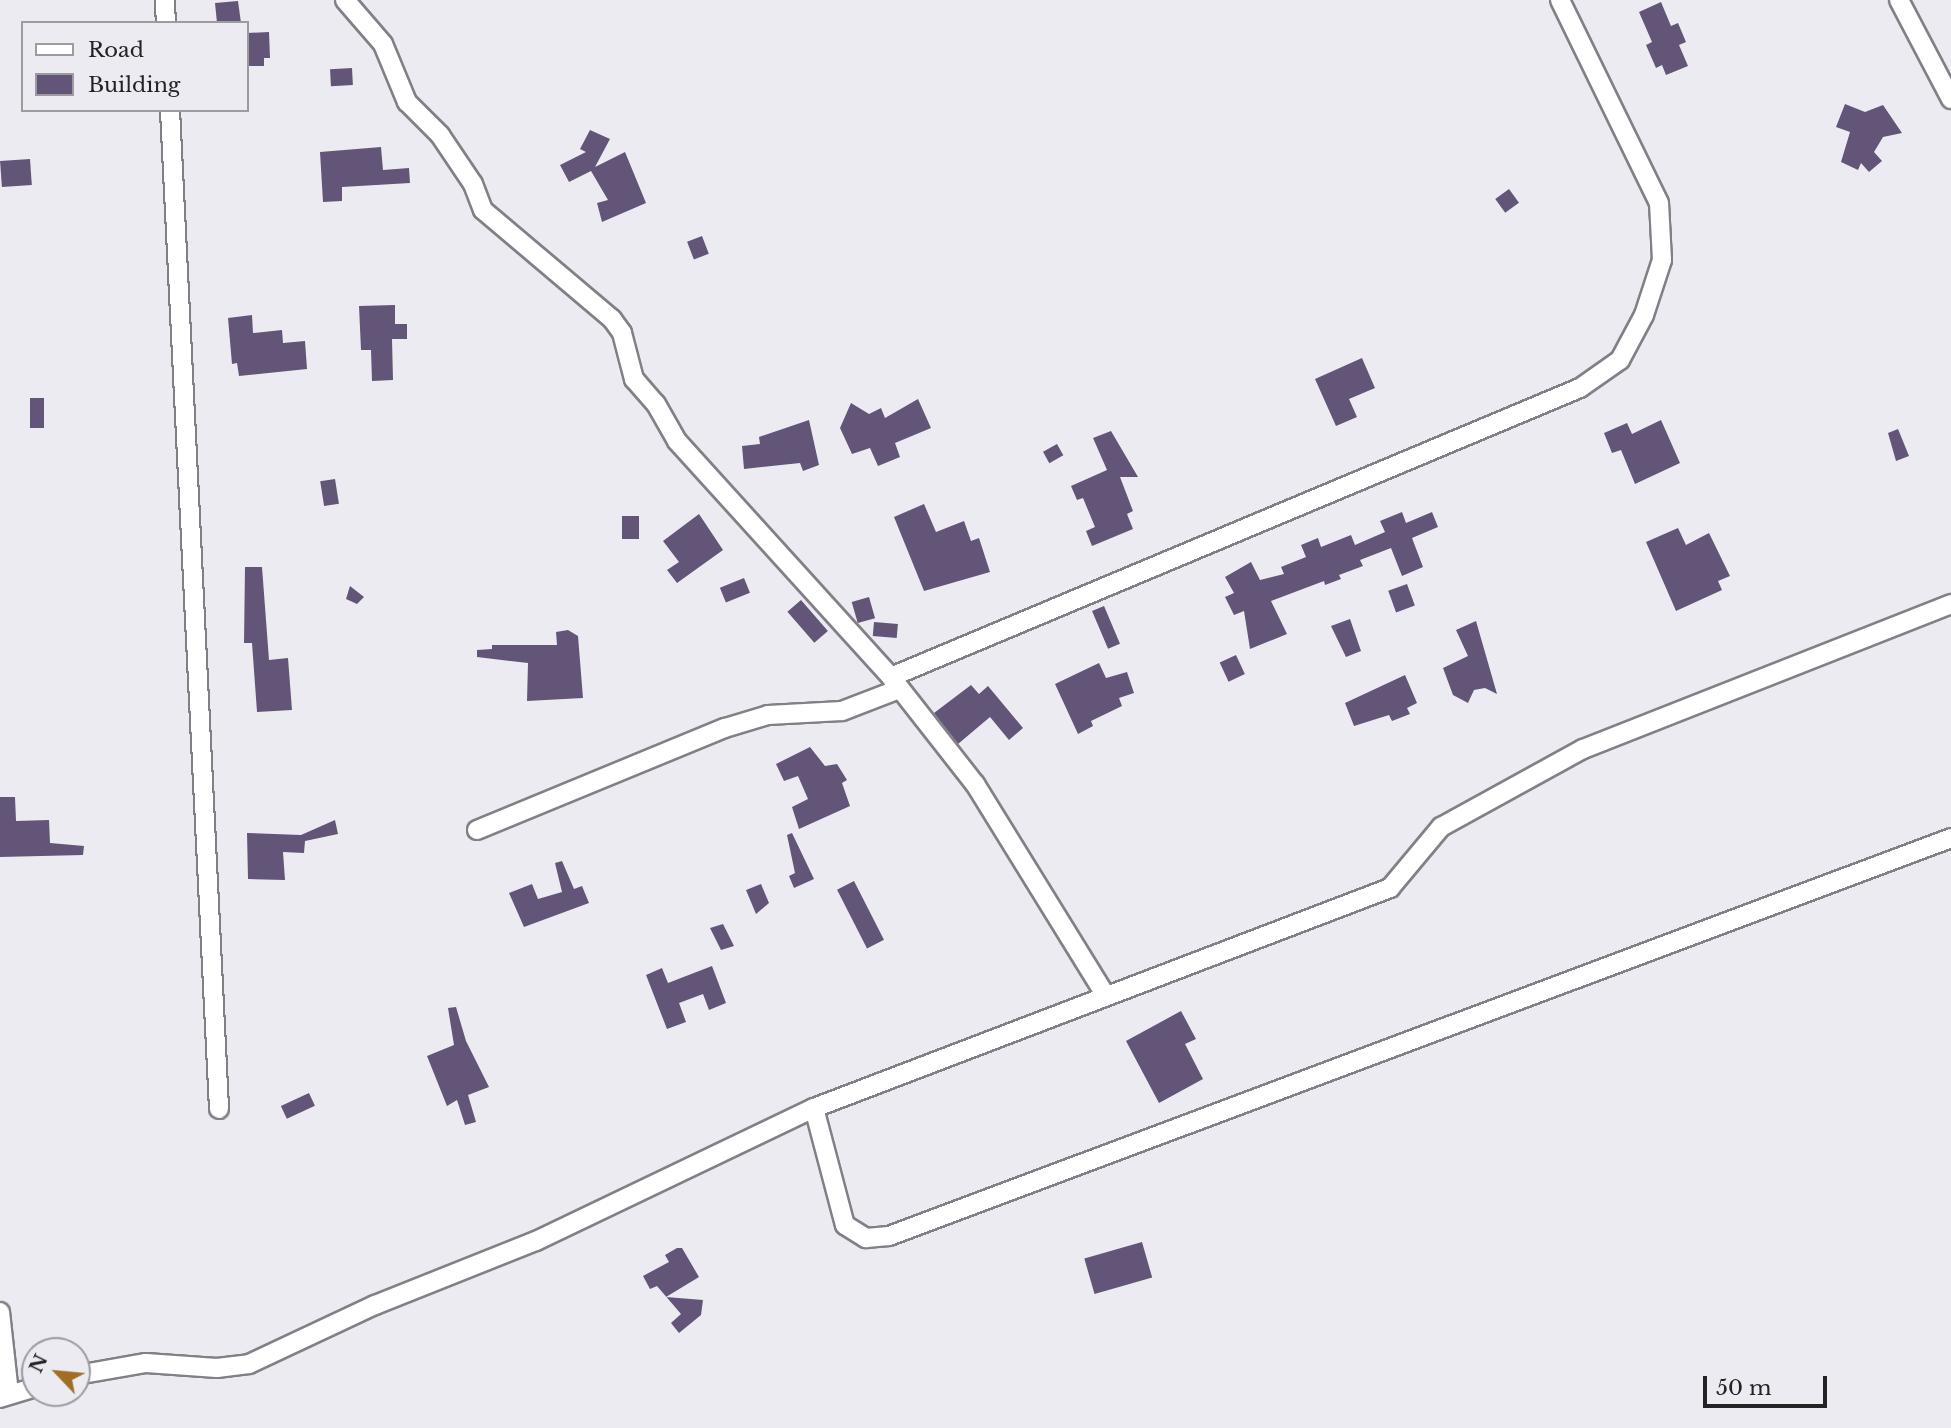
<!DOCTYPE html>
<html>
<head>
<meta charset="utf-8">
<style>
  body { margin:0 }
  #map { position:relative; width:1951px; height:1428px; overflow:hidden; background:#edebf2; font-family:"Libre Baskerville",serif }
  div>[style] { position:absolute }
  [style*='--x'] { left:calc(var(--x)*1px); top:calc(var(--y)*1px); width:calc(var(--w)*1px); rotate:calc(var(--a)*1deg) }
  .building>* { inset:0; background:#625578; transform-origin:0 0 }
  .roads { filter:drop-shadow(2px 0 #828086) drop-shadow(-2px 0 #828086) drop-shadow(0 2px #828086) drop-shadow(0 -2px #828086) }
  .minor>* { height:18px; margin:-9px; padding:0 9px; transform-origin:9px; border-radius:9px; background:#fff }
  span { translate:-50% -50%; white-space:nowrap; text-align:center; line-height:1.15; -webkit-text-stroke:7px #edebf2; paint-order:stroke }
  .legend { position:absolute; left:21px; top:21px; width:228px; height:91px; box-sizing:border-box; background:#edebf2; border:2px solid #9c9ba0; margin:0; padding:9px 12px; list-style:none; font-size:21px; color:#232225 }
  .legend li { display:flex; align-items:center; gap:14px; height:35px }
  .legend b { width:35px; border:2px solid #9c9ba0 }
  .north { position:absolute; left:21px; top:1337px; width:70px; height:70px; box-sizing:border-box; background:#edebf2; border:2px solid #9c9ba0; border-radius:50%; rotate:296deg; font-size:19px; font-weight:700; line-height:28px; text-align:center; color:#232225 }
  .north::after { content:''; display:block; margin:auto; width:24px; height:32px; background:#a16e24; clip-path:polygon(50% 0,100% 100%,50% 72%,0 100%) }
  .scale { position:absolute; left:1703px; top:1376px; width:124px; height:32px; box-sizing:border-box; border:4px solid #232225; border-top:0; padding-left:9px; font-size:21px; line-height:24px; white-space:nowrap; color:#232225; -webkit-text-stroke:5px #edebf2; paint-order:stroke }
</style>
</head>
<body>
<div id="map">
  <div class="building">
    <div style="clip-path:polygon(238px 1px,241px 23px,217px 23px,215px 3px)"></div>
    <div style="clip-path:polygon(1661px 2px,1671px 26px,1678px 23px,1686px 42px,1679px 45px,1688px 66px,1666px 75px,1662px 65px,1656px 68px,1646px 45px,1652px 42px,1639px 12px)"></div>
    <div style="clip-path:polygon(269px 32px,270px 58px,264px 58px,264px 66px,249px 66px,247px 33px)"></div>
    <div style="left:352px;top:68px;width:17px;height:22px;rotate:87deg"></div>
    <div style="clip-path:polygon(1845px 104px,1865px 112px,1883px 105px,1902px 133px,1883px 137px,1874px 152px,1882px 161px,1869px 172px,1861px 163px,1858px 170px,1841px 162px,1850px 132px,1836px 127px)"></div>
    <div style="clip-path:polygon(590px 130px,610px 139px,595px 167px,625px 152px,646px 203px,602px 222px,597px 203px,608px 200px,591px 171px,569px 182px,560px 165px,586px 152px,580px 149px)"></div>
    <div style="clip-path:polygon(381px 147px,383px 170px,409px 168px,410px 183px,342px 187px,342px 201px,323px 202px,320px 152px)"></div>
    <div style="left:30px;top:159px;width:26px;height:30px;rotate:86deg"></div>
    <div style="left:1509px;top:189px;width:17px;height:17px;rotate:54deg"></div>
    <div style="left:702px;top:236px;width:19px;height:16px;rotate:69deg"></div>
    <div style="clip-path:polygon(395px 305px,395px 324px,407px 324px,407px 339px,392px 339px,393px 380px,372px 381px,371px 350px,361px 350px,359px 306px)"></div>
    <div style="clip-path:polygon(252px 315px,253px 333px,282px 330px,283px 343px,305px 341px,307px 369px,239px 376px,237px 363px,232px 364px,228px 318px)"></div>
    <div style="clip-path:polygon(1362px 358px,1375px 388px,1349px 399px,1357px 417px,1336px 426px,1315px 379px)"></div>
    <div style="left:30px;top:398px;width:14px;height:30px"></div>
    <div style="clip-path:polygon(918px 399px,931px 428px,895px 443px,900px 457px,878px 466px,870px 448px,852px 454px,840px 428px,851px 403px,869px 414px,881px 408px,885px 418px)"></div>
    <div style="clip-path:polygon(809px 420px,819px 465px,803px 471px,800px 463px,744px 469px,742px 446px,760px 444px,759px 437px)"></div>
    <div style="clip-path:polygon(1661px 420px,1680px 463px,1635px 484px,1621px 450px,1612px 453px,1604px 433px,1627px 423px,1632px 434px)"></div>
    <div style="clip-path:polygon(1898px 429px,1909px 456px,1896px 461px,1888px 433px)"></div>
    <div style="clip-path:polygon(1111px 431px,1138px 477px,1120px 477px,1133px 511px,1127px 514px,1133px 529px,1092px 546px,1086px 531px,1095px 527px,1083px 498px,1077px 500px,1071px 486px,1107px 470px,1093px 438px)"></div>
    <div style="left:1057px;top:444px;width:13px;height:16px;rotate:61deg"></div>
    <div style="left:335px;top:479px;width:25px;height:15px;rotate:81deg"></div>
    <div style="clip-path:polygon(924px 504px,936px 532px,964px 521px,971px 541px,979px 538px,990px 572px,924px 591px,894px 517px)"></div>
    <div style="clip-path:polygon(1402px 512px,1406px 523px,1432px 512px,1438px 527px,1412px 538px,1423px 567px,1402px 576px,1391px 548px,1360px 560px,1363px 566px,1339px 575px,1341px 579px,1325px 585px,1324px 581px,1271px 601px,1287px 634px,1250px 649px,1244px 611px,1234px 615px,1225px 597px,1234px 593px,1225px 577px,1251px 562px,1260px 580px,1284px 574px,1281px 567px,1306px 557px,1301px 545px,1318px 538px,1321px 547px,1351px 535px,1355px 545px,1385px 532px,1380px 521px)"></div>
    <div style="clip-path:polygon(699px 514px,723px 550px,677px 583px,667px 570px,679px 562px,663px 541px)"></div>
    <div style="left:639px;top:516px;width:23px;height:17px;rotate:90deg"></div>
    <div style="clip-path:polygon(1678px 528px,1686px 545px,1709px 533px,1730px 576px,1718px 581px,1722px 590px,1676px 611px,1646px 542px)"></div>
    <div style="clip-path:polygon(245px 567px,262px 567px,269px 660px,288px 658px,292px 710px,257px 712px,252px 643px,244px 643px)"></div>
    <div style="left:744px;top:578px;width:16px;height:26px;rotate:68deg"></div>
    <div style="left:1407px;top:584px;width:23px;height:20px;rotate:70deg"></div>
    <div style="clip-path:polygon(350px 586px,364px 597px,357px 604px,346px 599px)"></div>
    <div style="left:869px;top:597px;width:22px;height:18px;rotate:74deg"></div>
    <div style="left:801px;top:600px;width:41px;height:18px;rotate:49deg"></div>
    <div style="left:1104px;top:606px;width:41px;height:13px;rotate:67deg"></div>
    <div style="clip-path:polygon(1350px 619px,1361px 651px,1346px 657px,1331px 626px)"></div>
    <div style="clip-path:polygon(1476px 621px,1497px 694px,1485px 688px,1474px 690px,1468px 703px,1453px 695px,1443px 668px,1468px 656px,1456px 630px)"></div>
    <div style="left:874px;top:622px;width:24px;height:14px;rotate:5deg"></div>
    <div style="clip-path:polygon(568px 630px,578px 636px,583px 698px,527px 701px,528px 663px,477px 657px,477px 650px,492px 649px,492px 645px,557px 645px,556px 632px)"></div>
    <div style="left:1236px;top:655px;width:21px;height:18px;rotate:65deg"></div>
    <div style="clip-path:polygon(1099px 663px,1106px 678px,1127px 672px,1134px 693px,1119px 698px,1122px 706px,1091px 721px,1093px 726px,1078px 734px,1055px 684px)"></div>
    <div style="clip-path:polygon(1405px 675px,1417px 703px,1407px 708px,1410px 714px,1392px 721px,1389px 715px,1354px 726px,1345px 703px)"></div>
    <div style="clip-path:polygon(971px 685px,979px 694px,988px 686px,1023px 728px,1009px 740px,990px 717px,958px 744px,934px 713px)"></div>
    <div style="clip-path:polygon(810px 747px,825px 766px,837px 764px,847px 780px,842px 783px,850px 806px,799px 829px,792px 807px,808px 799px,798px 776px,784px 781px,776px 764px)"></div>
    <div style="clip-path:polygon(0 797px,15px 797px,16px 821px,49px 820px,50px 843px,84px 846px,83px 855px,0 857px)"></div>
    <div style="clip-path:polygon(335px 820px,338px 834px,305px 841px,304px 853px,283px 852px,285px 880px,248px 879px,247px 833px,301px 835px)"></div>
    <div style="clip-path:polygon(792px 833px,814px 879px,794px 888px,789px 876px,795px 873px,787px 835px)"></div>
    <div style="clip-path:polygon(562px 861px,574px 889px,582px 886px,589px 903px,524px 927px,509px 893px,532px 884px,538px 899px,562px 892px,555px 863px)"></div>
    <div style="left:854px;top:881px;width:66px;height:19px;rotate:63deg"></div>
    <div style="clip-path:polygon(761px 884px,769px 903px,756px 914px,746px 890px)"></div>
    <div style="clip-path:polygon(723px 924px,734px 946px,721px 950px,710px 928px)"></div>
    <div style="clip-path:polygon(712px 966px,726px 1003px,709px 1010px,703px 994px,679px 1003px,686px 1022px,667px 1029px,646px 975px,662px 968px,668px 983px)"></div>
    <div style="clip-path:polygon(456px 1007px,466px 1041px,489px 1087px,468px 1095px,476px 1122px,465px 1125px,457px 1100px,447px 1106px,427px 1056px,454px 1045px,448px 1008px)"></div>
    <div style="clip-path:polygon(1181px 1011px,1196px 1039px,1185px 1044px,1203px 1079px,1159px 1103px,1126px 1041px)"></div>
    <div style="left:309px;top:1093px;width:14px;height:31px;rotate:65deg"></div>
    <div style="left:1142px;top:1242px;width:37px;height:60px;rotate:74deg"></div>
    <div style="clip-path:polygon(677px 1248px,682px 1248px,699px 1277px,666px 1297px,703px 1300px,701px 1315px,679px 1333px,671px 1323px,681px 1314px,657px 1286px,650px 1289px,643px 1276px,669px 1262px,665px 1255px)"></div>
  </div>
  <div class="roads">
    <div class="minor">
      <div style="--x:165;--y:0;--w:23;--a:88"></div>
      <div style="--x:345;--y:0;--w:58;--a:49.2"></div>
      <div style="--x:383;--y:44;--w:63;--a:67.5"></div>
      <div style="--x:407;--y:102;--w:47;--a:45"></div>
      <div style="--x:440;--y:135;--w:59;--a:56"></div>
      <div style="--x:473;--y:184;--w:28;--a:69"></div>
      <div style="--x:483;--y:210;--w:169;--a:40.2"></div>
      <div style="--x:612;--y:319;--w:17;--a:54"></div>
      <div style="--x:622;--y:333;--w:48;--a:75.4"></div>
      <div style="--x:634;--y:379;--w:33;--a:49"></div>
      <div style="--x:656;--y:404;--w:43;--a:60.4"></div>
      <div style="--x:677;--y:441;--w:319;--a:47.8"></div>
      <div style="--x:891;--y:677;--w:136;--a:51.9"></div>
      <div style="--x:975;--y:784;--w:249;--a:58.3"></div>
      <div style="--x:1899;--y:0;--w:112;--a:62.3"></div>
      <div style="--x:170;--y:110;--w:1000;--a:87.19"></div>
      <div style="--x:891;--y:677;--w:747;--a:-22.76"></div>
      <div style="--x:1580;--y:388;--w:49;--a:-35"></div>
      <div style="--x:1620;--y:360;--w:51;--a:-61.9"></div>
      <div style="--x:1644;--y:315;--w:58;--a:-71.9"></div>
      <div style="--x:1662;--y:260;--w:57;--a:-93"></div>
      <div style="--x:1659;--y:203;--w:226;--a:-116"></div>
      <div style="--x:477;--y:830;--w:268;--a:-22.4"></div>
      <div style="--x:725;--y:728;--w:45;--a:-16.8"></div>
      <div style="--x:768;--y:715;--w:74;--a:-3.1"></div>
      <div style="--x:842;--y:711;--w:61;--a:-21.1"></div>
      <div style="--x:814;--y:1108;--w:121;--a:75.2"></div>
      <div style="--x:845;--y:1225;--w:25;--a:32"></div>
      <div style="--x:866;--y:1238;--w:23;--a:-5"></div>
      <div style="--x:889;--y:1236;--w:1134;--a:-20.54"></div>
      <div style="--x:0;--y:1312;--w:82;--a:83.7"></div>
      <div style="--x:77;--y:1375;--w:70;--a:-9.9"></div>
      <div style="--x:146;--y:1363;--w:71;--a:4"></div>
      <div style="--x:217;--y:1368;--w:32;--a:-7"></div>
      <div style="--x:249;--y:1364;--w:139;--a:-25.1"></div>
      <div style="--x:375;--y:1305;--w:173;--a:-21.7"></div>
      <div style="--x:536;--y:1241;--w:308;--a:-25.6"></div>
      <div style="--x:814;--y:1108;--w:617;--a:-20.9"></div>
      <div style="--x:1390;--y:888;--w:80;--a:-50.1"></div>
      <div style="--x:1441;--y:827;--w:162;--a:-28.8"></div>
      <div style="--x:1583;--y:749;--w:396;--a:-21.5"></div>
      <div style="--x:0;--y:1398;--w:37;--a:-17"></div>
    </div>
  </div>
  <ul class="legend">
  <li><b style="height:9px;background:#fff"></b>Road</li>
  <li><b style="height:19px;background:#625578"></b>Building</li>
  </ul>
  <div class="north">N</div>
  <div class="scale">50 m</div>
</div>
</body>
</html>
